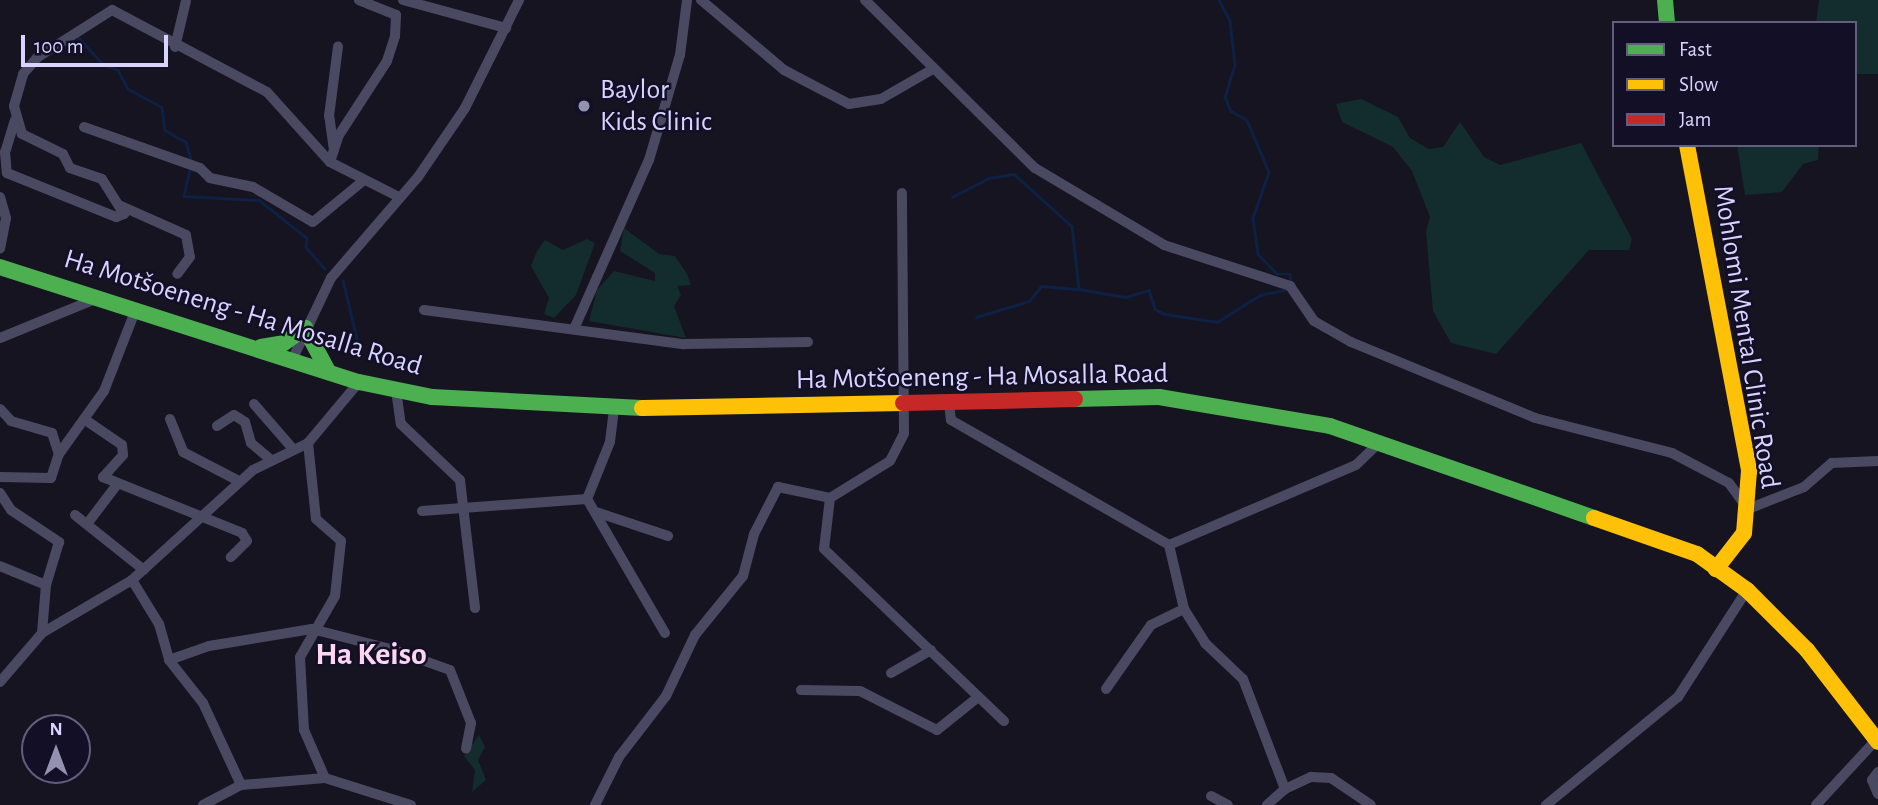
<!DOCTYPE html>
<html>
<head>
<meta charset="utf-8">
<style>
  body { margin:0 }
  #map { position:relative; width:1878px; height:805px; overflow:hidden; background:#161421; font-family:"Alegreya Sans",sans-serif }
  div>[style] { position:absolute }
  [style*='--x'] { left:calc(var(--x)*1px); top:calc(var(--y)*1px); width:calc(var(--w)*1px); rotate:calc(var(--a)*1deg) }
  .green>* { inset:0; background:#132c2d }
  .stream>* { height:2.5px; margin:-1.25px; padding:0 1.25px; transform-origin:1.25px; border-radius:1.25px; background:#0d2144 }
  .street>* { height:10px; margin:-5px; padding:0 5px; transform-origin:5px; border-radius:5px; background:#4a4962 }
  .fast>* { height:16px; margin:-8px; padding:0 8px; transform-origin:8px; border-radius:8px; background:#4caf50 }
  .slow>* { height:16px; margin:-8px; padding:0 8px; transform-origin:8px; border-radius:8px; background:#ffc107 }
  .jam>* { height:16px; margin:-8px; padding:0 8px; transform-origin:8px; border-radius:8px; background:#c62828 }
  .dots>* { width:19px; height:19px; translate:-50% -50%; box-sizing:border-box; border:4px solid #130f26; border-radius:50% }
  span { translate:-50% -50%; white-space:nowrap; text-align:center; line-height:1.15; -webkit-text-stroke:5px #130f26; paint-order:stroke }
  .poi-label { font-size:28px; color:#d9d4ff }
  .left { translate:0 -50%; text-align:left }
  .street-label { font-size:28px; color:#d9d4ff }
  .quarter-label { font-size:32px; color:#ffd6f0; font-weight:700 }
  .legend { position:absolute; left:1612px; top:21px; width:245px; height:126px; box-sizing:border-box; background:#130f26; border:2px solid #625e7d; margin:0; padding:9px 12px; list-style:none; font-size:21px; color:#d9d4ff }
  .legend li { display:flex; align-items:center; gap:14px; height:35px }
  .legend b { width:35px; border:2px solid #625e7d }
  .north { position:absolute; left:21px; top:714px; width:70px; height:70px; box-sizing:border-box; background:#130f26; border:2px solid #625e7d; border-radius:50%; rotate:0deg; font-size:19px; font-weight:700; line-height:28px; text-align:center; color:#d9d4ff }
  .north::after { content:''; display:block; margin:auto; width:24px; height:32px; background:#9591b1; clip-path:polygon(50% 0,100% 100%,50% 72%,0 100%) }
  .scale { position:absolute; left:21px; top:35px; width:147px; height:32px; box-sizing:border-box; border:4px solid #d9d4ff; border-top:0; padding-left:9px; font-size:21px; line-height:24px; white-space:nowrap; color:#d9d4ff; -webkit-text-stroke:5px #130f26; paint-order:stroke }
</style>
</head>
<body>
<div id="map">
  <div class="green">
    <div style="clip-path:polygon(1819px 0,1878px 0,1878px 74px,1855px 74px,1855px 23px,1816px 23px)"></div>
    <div style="clip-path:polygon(1361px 99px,1398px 117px,1410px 138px,1429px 149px,1443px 147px,1460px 122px,1484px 157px,1500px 165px,1581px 143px,1632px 239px,1629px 250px,1589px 250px,1496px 354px,1451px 343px,1433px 311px,1426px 232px,1430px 217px,1412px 171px,1393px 147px,1342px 122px,1336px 104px)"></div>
    <div style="clip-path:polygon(1737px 145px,1819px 145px,1818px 160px,1803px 164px,1782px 192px,1745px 195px)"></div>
    <div style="clip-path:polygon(624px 228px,659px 254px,675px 256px,687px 274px,691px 285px,677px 286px,681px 295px,674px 306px,686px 338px,589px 321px,597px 290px,614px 271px,655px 281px,655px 273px,620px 251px)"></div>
    <div style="clip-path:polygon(587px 239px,595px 243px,576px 295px,554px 318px,544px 314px,549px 298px,531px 266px,537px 251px,545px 240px,563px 250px)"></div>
    <div style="clip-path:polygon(479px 735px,485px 747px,478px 760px,486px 780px,472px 792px,475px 770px,464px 756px)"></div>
  </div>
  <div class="stream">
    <div style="--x:1219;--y:0;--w:24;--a:62"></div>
    <div style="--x:1230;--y:21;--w:44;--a:83.5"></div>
    <div style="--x:1235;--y:65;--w:34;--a:107"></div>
    <div style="--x:1225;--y:97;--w:15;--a:67"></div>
    <div style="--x:1231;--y:111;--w:18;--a:29"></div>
    <div style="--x:1247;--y:120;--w:56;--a:67.1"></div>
    <div style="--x:1269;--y:172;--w:49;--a:109.2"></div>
    <div style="--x:1253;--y:218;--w:36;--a:82"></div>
    <div style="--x:1258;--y:254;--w:28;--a:46"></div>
    <div style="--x:1277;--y:274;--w:13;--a:0"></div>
    <div style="--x:1290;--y:274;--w:10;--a:84"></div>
    <div style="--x:77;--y:36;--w:38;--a:47"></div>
    <div style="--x:103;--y:64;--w:16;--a:22"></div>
    <div style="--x:118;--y:70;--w:21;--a:62"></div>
    <div style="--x:128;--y:89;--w:38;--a:28"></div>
    <div style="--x:162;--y:107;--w:23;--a:83"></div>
    <div style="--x:165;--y:130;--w:24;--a:30"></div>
    <div style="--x:186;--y:142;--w:22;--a:74"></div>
    <div style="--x:190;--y:170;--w:27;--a:103"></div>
    <div style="--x:184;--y:196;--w:75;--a:3.1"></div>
    <div style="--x:259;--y:200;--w:61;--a:38.4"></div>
    <div style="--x:307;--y:238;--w:9;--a:96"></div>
    <div style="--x:306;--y:247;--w:29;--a:49"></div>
    <div style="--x:952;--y:197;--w:42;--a:-27.2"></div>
    <div style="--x:989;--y:178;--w:25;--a:-9"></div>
    <div style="--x:1014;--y:174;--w:78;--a:41.9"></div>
    <div style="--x:1072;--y:226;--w:63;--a:83.7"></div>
    <div style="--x:1079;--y:289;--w:48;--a:9.7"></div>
    <div style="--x:1126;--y:297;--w:24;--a:-17"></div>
    <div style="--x:1149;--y:290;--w:20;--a:72"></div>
    <div style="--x:1155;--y:309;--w:11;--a:27"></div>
    <div style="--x:1165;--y:314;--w:53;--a:8.7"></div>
    <div style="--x:1217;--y:322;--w:51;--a:-32.1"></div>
    <div style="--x:1260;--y:295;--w:29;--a:-12"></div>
    <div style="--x:343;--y:280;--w:65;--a:76.6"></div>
    <div style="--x:976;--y:317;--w:55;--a:-16.8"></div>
    <div style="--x:1029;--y:301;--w:19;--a:-51"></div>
    <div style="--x:1041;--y:286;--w:37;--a:5"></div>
  </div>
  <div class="street">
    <div style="--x:403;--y:0;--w:107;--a:15.2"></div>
    <div style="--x:701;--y:0;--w:109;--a:40.1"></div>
    <div style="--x:784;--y:70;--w:73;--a:27.6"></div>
    <div style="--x:849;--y:104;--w:32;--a:-9"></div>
    <div style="--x:881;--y:99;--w:60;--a:-30"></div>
    <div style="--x:865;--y:0;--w:239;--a:44.7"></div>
    <div style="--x:1035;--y:168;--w:150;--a:30.8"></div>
    <div style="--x:1164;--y:245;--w:133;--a:18"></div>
    <div style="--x:1290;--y:286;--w:42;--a:55.6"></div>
    <div style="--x:1314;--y:321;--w:43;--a:29.6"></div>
    <div style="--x:1351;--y:342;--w:199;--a:22.4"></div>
    <div style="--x:1535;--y:418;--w:141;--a:14.3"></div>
    <div style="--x:1672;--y:453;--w:64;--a:27.8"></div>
    <div style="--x:1729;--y:483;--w:32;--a:54"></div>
    <div style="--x:1748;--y:509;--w:60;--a:-21.4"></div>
    <div style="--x:1804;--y:487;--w:37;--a:-41"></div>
    <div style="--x:1832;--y:463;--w:46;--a:-2.5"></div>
    <div style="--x:175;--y:47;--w:47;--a:-76.6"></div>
    <div style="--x:15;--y:120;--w:34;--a:107"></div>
    <div style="--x:5;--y:152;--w:21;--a:85"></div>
    <div style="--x:7;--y:173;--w:118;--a:22"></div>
    <div style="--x:116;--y:217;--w:9;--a:-21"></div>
    <div style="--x:124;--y:214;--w:41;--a:-122.2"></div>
    <div style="--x:102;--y:179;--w:34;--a:-161"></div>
    <div style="--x:70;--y:168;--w:16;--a:-117"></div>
    <div style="--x:63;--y:154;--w:46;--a:-154"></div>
    <div style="--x:22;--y:134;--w:29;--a:-106"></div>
    <div style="--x:14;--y:106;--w:33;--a:-74"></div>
    <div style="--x:23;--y:74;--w:23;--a:-49"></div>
    <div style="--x:38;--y:57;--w:88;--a:-32.4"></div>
    <div style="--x:112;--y:10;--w:175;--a:27.9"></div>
    <div style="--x:267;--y:92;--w:94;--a:48"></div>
    <div style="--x:330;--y:162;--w:77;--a:26.9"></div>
    <div style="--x:84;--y:127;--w:123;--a:19.5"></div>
    <div style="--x:200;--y:168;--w:14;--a:45"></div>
    <div style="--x:210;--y:178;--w:44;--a:11.8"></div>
    <div style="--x:253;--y:187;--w:69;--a:30.3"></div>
    <div style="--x:313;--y:222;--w:65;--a:-39.4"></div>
    <div style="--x:334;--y:150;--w:34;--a:-98"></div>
    <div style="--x:329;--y:116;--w:70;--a:-82.6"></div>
    <div style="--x:330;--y:162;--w:28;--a:-72"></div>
    <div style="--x:339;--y:135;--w:88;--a:-57"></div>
    <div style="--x:387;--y:61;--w:26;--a:-72"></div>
    <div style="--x:395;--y:36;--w:21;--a:-87"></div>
    <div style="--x:396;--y:15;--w:40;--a:-158"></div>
    <div style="--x:0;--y:197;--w:22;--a:74"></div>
    <div style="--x:6;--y:218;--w:31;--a:101"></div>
    <div style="--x:121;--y:206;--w:71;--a:24"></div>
    <div style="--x:186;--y:235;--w:22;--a:80"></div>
    <div style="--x:190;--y:257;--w:21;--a:127"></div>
    <div style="--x:424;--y:310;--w:262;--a:7.5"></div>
    <div style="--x:684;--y:344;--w:124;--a:-0.9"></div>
    <div style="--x:574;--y:329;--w:185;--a:-66.1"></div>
    <div style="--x:649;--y:160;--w:109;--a:-73.6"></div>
    <div style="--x:680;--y:55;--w:55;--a:-82.7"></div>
    <div style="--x:0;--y:338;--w:106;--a:-22.2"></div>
    <div style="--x:293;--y:358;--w:89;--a:-64.6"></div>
    <div style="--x:331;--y:278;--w:133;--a:-49.3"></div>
    <div style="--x:418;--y:177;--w:83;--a:-55.7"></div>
    <div style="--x:465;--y:108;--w:121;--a:-63.4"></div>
    <div style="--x:396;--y:390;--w:34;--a:82"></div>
    <div style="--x:401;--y:424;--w:81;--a:43.5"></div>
    <div style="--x:460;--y:480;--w:129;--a:83.3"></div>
    <div style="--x:949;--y:402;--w:18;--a:84"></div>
    <div style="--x:951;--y:420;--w:251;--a:29.8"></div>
    <div style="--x:1169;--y:545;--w:66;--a:76.8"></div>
    <div style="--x:1184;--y:609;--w:40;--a:58"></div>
    <div style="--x:1205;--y:643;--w:52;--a:43.5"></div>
    <div style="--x:1243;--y:679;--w:118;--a:69.1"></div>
    <div style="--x:1285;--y:789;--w:29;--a:-25"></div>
    <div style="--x:1311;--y:777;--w:20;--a:3"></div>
    <div style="--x:1331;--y:778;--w:48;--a:34"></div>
    <div style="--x:254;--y:404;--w:60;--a:49.1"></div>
    <div style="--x:0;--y:409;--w:16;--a:47"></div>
    <div style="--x:11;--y:421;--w:43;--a:16.3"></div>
    <div style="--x:52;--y:433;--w:22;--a:72"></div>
    <div style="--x:614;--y:409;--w:33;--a:97"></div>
    <div style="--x:610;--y:442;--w:61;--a:112"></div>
    <div style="--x:587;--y:499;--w:155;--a:59.8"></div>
    <div style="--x:84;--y:419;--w:46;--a:34.4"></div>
    <div style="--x:122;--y:445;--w:10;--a:84"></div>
    <div style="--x:123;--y:455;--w:30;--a:132"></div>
    <div style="--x:103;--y:477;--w:150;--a:21.9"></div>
    <div style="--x:242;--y:533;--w:9;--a:58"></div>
    <div style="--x:247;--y:541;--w:23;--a:135"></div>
    <div style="--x:170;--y:419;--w:35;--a:68"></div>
    <div style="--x:183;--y:452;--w:63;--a:27.4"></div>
    <div style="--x:217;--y:426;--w:20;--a:-33"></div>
    <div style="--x:234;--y:415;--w:13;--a:32"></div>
    <div style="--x:245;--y:422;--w:22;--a:74"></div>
    <div style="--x:251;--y:443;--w:25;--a:40"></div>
    <div style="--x:308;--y:443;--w:76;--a:84"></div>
    <div style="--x:316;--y:519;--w:33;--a:41"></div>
    <div style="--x:341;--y:541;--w:55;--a:96.2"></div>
    <div style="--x:335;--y:596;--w:70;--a:119.8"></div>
    <div style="--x:300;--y:657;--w:73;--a:86.9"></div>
    <div style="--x:304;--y:730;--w:52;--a:66.4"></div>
    <div style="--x:0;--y:477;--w:51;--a:1.1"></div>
    <div style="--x:51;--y:478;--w:25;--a:-72"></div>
    <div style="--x:59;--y:454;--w:77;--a:-54.5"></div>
    <div style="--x:104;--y:391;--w:88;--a:-68.7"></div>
    <div style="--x:0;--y:493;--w:20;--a:57"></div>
    <div style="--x:11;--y:510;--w:58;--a:33.7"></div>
    <div style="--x:59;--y:542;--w:45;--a:106.8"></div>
    <div style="--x:46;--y:585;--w:48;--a:94.8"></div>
    <div style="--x:830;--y:498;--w:70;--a:-31.7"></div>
    <div style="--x:890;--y:461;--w:31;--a:-63"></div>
    <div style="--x:904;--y:433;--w:240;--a:-90.5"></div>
    <div style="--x:422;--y:511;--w:165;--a:-4.2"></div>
    <div style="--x:596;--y:512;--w:76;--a:18.4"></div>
    <div style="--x:75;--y:515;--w:88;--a:38.6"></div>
    <div style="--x:87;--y:524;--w:48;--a:-52.7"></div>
    <div style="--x:1169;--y:545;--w:203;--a:-23.2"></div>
    <div style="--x:1356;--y:465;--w:30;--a:-44"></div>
    <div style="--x:0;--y:566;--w:50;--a:22.4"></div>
    <div style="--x:132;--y:580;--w:52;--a:58.5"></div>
    <div style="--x:159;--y:624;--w:37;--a:74"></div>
    <div style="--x:169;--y:660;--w:55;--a:51.7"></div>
    <div style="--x:203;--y:703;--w:90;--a:65.1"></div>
    <div style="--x:169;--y:660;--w:42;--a:-19.3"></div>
    <div style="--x:209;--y:646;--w:104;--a:-9.4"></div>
    <div style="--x:312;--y:629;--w:85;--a:14.4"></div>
    <div style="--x:394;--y:650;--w:59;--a:19.7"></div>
    <div style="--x:450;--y:670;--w:57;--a:68.4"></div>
    <div style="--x:471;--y:723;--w:26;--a:101"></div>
    <div style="--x:891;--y:673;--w:46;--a:-29.9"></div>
    <div style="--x:0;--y:682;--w:65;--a:-49.4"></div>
    <div style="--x:42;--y:633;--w:104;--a:-30.5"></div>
    <div style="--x:132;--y:580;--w:164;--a:-42.3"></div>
    <div style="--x:253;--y:470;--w:61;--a:-26.1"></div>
    <div style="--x:308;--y:443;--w:80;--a:-50.1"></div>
    <div style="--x:1106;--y:689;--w:78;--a:-54.9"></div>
    <div style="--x:1151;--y:625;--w:37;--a:-26"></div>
    <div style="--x:801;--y:690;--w:59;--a:1"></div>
    <div style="--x:860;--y:691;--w:86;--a:26.9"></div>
    <div style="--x:937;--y:730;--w:51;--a:-38.7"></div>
    <div style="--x:1878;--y:772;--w:10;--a:127"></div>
    <div style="--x:1872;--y:780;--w:15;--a:67"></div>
    <div style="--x:1211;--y:796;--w:19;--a:28"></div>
    <div style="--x:203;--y:805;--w:43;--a:-27.8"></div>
    <div style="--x:241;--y:785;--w:84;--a:-4.8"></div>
    <div style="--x:325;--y:778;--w:90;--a:17.4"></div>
    <div style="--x:595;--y:805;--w:54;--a:-63.4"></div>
    <div style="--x:619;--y:757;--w:77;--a:-52.4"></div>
    <div style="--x:666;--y:696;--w:68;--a:-64.6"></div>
    <div style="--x:695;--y:635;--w:76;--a:-50.9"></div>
    <div style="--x:743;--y:576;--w:43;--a:-75.3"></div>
    <div style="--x:754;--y:534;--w:53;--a:-62.9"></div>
    <div style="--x:778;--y:487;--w:53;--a:11.9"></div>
    <div style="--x:830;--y:498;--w:51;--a:96.7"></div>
    <div style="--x:824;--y:549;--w:249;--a:43.7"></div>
    <div style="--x:1267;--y:805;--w:24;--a:-42"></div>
    <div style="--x:1546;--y:805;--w:171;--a:-39.3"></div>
    <div style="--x:1678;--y:697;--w:127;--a:-57.2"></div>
    <div style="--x:1816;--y:805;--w:88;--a:-47.3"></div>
  </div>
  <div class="fast">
    <div style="--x:1665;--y:0;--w:23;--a:85"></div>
    <div style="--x:0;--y:267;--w:377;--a:17.8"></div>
    <div style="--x:359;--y:382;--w:75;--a:11.6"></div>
    <div style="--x:432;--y:397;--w:210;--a:3"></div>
    <div style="--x:305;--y:328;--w:49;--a:61.9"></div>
    <div style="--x:261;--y:347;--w:23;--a:-10"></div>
    <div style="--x:284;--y:343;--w:26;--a:-36"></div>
    <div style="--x:1075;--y:399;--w:84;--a:-1.4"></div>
    <div style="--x:1159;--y:397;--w:173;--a:9.6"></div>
    <div style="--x:1330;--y:426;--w:280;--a:19.2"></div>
  </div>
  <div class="slow">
    <div style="--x:1687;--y:145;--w:332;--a:79.2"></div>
    <div style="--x:1749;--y:471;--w:62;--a:94.6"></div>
    <div style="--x:1744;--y:533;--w:46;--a:127.9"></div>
    <div style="--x:642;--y:408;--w:261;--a:-1.1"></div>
    <div style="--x:1594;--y:518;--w:109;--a:19.3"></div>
    <div style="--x:1697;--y:554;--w:62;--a:35.8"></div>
    <div style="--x:1747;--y:590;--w:85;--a:45"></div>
    <div style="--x:1807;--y:650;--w:116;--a:52.3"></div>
  </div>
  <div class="jam">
    <div style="--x:903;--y:403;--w:172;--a:-1.3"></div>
  </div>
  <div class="dots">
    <div style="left:584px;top:106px;background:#9591b1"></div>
  </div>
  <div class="poi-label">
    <span class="left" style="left:600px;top:106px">Baylor<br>Kids Clinic</span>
  </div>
  <div class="street-label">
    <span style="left:243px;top:313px;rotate:17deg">Ha Motšoeneng - Ha Mosalla Road</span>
    <span style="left:1746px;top:337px;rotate:81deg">Mohlomi Mental Clinic Road</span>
    <span style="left:982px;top:377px;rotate:-1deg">Ha Motšoeneng - Ha Mosalla Road</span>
  </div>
  <div class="quarter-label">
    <span style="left:371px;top:654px">Ha Keiso</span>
  </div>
  <ul class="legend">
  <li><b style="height:9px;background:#4caf50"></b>Fast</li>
  <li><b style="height:9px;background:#ffc107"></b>Slow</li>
  <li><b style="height:9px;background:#c62828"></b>Jam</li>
  </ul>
  <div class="north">N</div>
  <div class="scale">100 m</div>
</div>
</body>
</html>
